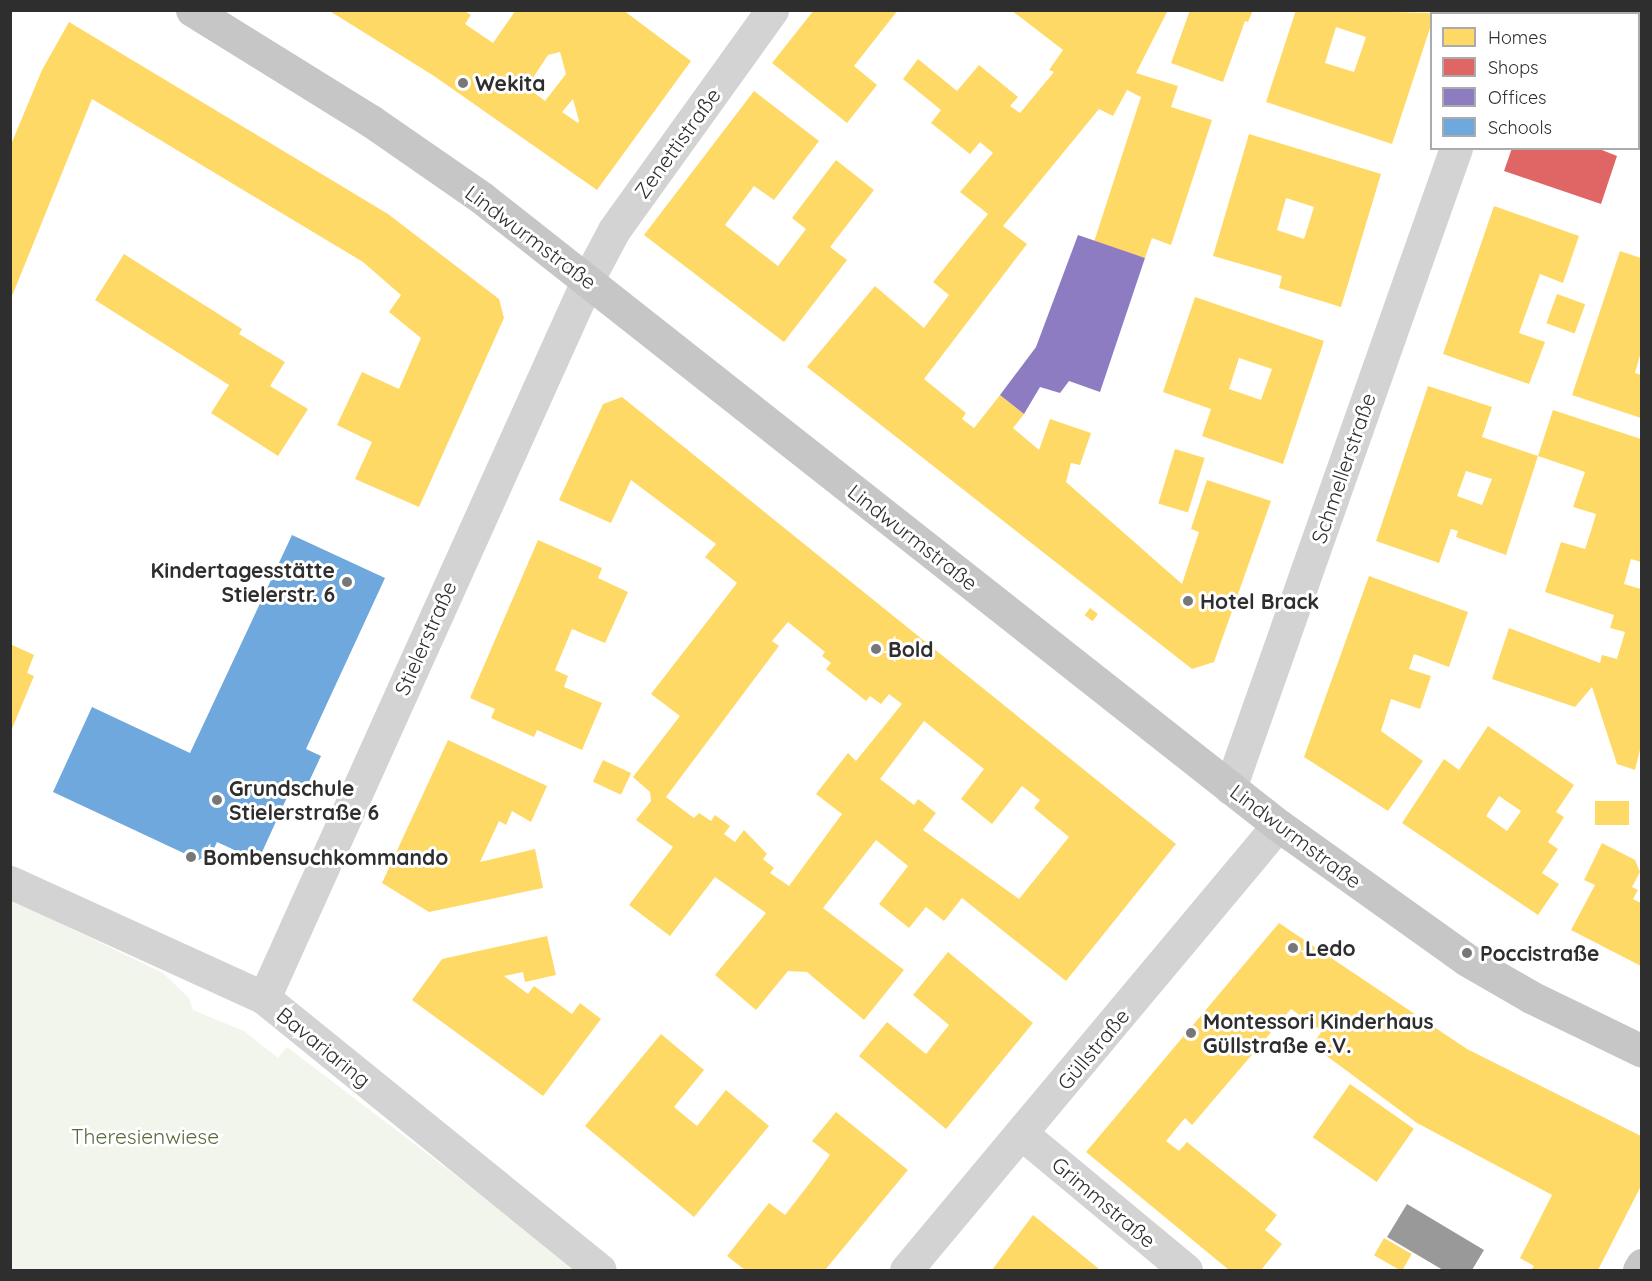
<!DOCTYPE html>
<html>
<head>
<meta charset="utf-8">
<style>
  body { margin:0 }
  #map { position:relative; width:1652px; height:1281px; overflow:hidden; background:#fff; font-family:Quicksand,sans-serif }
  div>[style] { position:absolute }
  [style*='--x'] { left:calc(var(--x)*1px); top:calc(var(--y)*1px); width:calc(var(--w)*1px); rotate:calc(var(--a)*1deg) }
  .green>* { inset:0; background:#f1f5eb }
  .homes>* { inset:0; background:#ffd966; transform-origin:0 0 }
  .shops>* { inset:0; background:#e06666 }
  .offices>* { inset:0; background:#8e7cc3 }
  .schools>* { inset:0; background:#6fa8dc }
  .industry>* { inset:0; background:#999 }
  .minor>* { height:33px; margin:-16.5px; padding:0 16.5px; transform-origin:16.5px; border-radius:16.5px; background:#d3d3d3 }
  .major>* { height:33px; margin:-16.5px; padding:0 16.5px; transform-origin:16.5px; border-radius:16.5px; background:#c6c6c6 }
  .dots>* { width:16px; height:16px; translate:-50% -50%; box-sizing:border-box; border:3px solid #fff; border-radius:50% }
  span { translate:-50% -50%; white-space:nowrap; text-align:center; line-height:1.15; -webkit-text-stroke:6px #fff; paint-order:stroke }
  .poi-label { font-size:21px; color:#2e2e2e; font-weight:700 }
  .left { translate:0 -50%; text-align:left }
  .right { translate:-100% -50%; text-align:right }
  .street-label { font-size:21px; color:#2e2e2e }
  .park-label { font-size:21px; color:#566b3a }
  .frame { position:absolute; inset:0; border:12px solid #2e2e2e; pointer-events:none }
  .legend { position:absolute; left:1430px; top:12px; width:210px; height:138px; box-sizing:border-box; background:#fff; border:2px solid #ababab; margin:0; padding:8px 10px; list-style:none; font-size:18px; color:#2e2e2e }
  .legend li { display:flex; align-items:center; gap:12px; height:30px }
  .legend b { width:30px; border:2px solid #ababab }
</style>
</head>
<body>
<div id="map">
  <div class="green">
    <div style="clip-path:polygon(10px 899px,163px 973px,189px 998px,193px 1010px,244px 1031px,278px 1058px,287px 1047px,580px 1270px,11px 1270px)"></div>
  </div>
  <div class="homes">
    <div style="clip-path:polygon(evenodd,328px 10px,463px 10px,471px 15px,465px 24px,493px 43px,516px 10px,623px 10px,691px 61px,597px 190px,434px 76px,328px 10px,560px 52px,566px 74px,545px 101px,527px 87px,548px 55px,560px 52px,328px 10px,573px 99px,579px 121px,578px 123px,562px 112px,573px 99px)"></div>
    <div style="clip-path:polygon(814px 10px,898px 10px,854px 66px,877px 85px,847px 123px,772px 63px)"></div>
    <div style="clip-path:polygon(1011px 10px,1168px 10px,1136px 73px,1178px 86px,1171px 107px,1212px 120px,1171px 245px,1152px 238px,1145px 258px,1094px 242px,1141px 97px,1127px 90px,1113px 116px,1099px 109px,1003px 226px,1027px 244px,924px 379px,966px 413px,962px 419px,974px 428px,1000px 395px,1024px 414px,1013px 428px,1039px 450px,1050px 419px,1091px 433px,1080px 465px,1071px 463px,1066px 482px,1182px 584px,1199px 532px,1191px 529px,1207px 480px,1271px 501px,1214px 662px,1192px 669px,807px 367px,875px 286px,924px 328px,949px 295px,933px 282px,988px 214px,960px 192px,993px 153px,980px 142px,970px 154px,931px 123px,941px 110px,903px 79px,918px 59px,957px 91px,979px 65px,1018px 97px,1010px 106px,1020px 113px,1054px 72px,1049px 70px,1063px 50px)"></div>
    <div style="clip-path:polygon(1190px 10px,1253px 10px,1248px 22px,1245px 21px,1223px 82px,1171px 63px)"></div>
    <div style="clip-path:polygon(evenodd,1296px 10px,1438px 13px,1431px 14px,1431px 25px,1392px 144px,1266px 102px,1296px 10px,1336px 27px,1366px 37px,1354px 72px,1325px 63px,1336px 27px)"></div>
    <div style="clip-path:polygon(69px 22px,388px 214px,499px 299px,504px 318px,419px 507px,355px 479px,372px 442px,337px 425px,362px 372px,399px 389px,421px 338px,389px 312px,401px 295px,363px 262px,92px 99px,10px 301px,10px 147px,42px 70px)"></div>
    <div style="clip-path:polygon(1638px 53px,1641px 54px,1639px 87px,1638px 87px)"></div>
    <div style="clip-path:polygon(754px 91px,819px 141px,774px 200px,754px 186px,725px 225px,778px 266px,806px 229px,792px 218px,836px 160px,874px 190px,830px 247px,847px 260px,784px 342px,644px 235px)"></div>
    <div style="clip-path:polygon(evenodd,1249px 134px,1381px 174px,1341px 307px,1279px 288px,1282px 276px,1213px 256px,1249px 134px,1286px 198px,1314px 207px,1304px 239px,1277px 230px,1286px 198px)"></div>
    <div style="clip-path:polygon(1494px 206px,1579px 236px,1563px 283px,1540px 274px,1519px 333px,1545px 342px,1529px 384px,1443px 354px)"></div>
    <div style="clip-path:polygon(1620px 251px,1641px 258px,1641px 352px,1635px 373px,1641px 375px,1641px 418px,1572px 395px)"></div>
    <div style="clip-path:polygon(124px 254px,242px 329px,239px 334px,285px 362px,270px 386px,308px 409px,278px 456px,211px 413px,229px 385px,95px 300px)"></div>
    <div style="left:1557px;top:294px;width:30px;height:31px;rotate:20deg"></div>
    <div style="clip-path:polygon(evenodd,1195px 297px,1324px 341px,1283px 464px,1202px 436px,1211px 409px,1163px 392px,1195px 297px,1239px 358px,1272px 369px,1261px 400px,1229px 389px,1239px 358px)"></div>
    <div style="clip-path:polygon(evenodd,1428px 386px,1492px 407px,1482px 437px,1538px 456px,1553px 410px,1641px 439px,1641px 562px,1631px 559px,1624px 584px,1641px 589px,1641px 746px,1635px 770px,1617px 764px,1592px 687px,1575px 707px,1492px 679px,1509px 628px,1600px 663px,1602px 655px,1617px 659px,1625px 632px,1610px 628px,1614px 615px,1545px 592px,1561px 542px,1585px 549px,1591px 531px,1596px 514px,1573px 507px,1585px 472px,1538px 456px,1506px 555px,1456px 537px,1458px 531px,1451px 529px,1439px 563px,1376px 541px,1428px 386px,1466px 471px,1492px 479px,1482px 505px,1457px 496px,1466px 471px)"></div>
    <div style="clip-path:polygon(evenodd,622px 397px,1176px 844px,1066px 981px,962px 898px,944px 921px,926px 907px,909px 928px,879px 904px,908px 866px,876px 840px,823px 908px,904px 970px,864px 1020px,807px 972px,788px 971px,756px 1010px,715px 975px,766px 913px,715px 877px,670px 936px,629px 905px,673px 847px,636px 820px,651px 801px,650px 792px,633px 777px,680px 716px,651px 694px,737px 583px,705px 557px,716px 544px,631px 480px,611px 523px,559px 500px,603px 404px,622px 397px,788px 622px,825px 652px,822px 656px,831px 663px,826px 669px,866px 701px,870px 696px,881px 704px,889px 694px,902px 704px,856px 761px,848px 753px,816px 794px,842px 814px,789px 886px,770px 873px,774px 868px,763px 859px,767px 854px,744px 830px,735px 842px,724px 834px,730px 826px,715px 815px,711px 821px,699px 813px,694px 818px,666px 797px,779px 646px,772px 641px,788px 622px,622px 397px,924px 721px,984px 769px,961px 799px,992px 824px,1022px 786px,1040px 800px,1034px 808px,1069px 837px,1019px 899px,923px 830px,936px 813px,918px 799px,914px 805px,880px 779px,924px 721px)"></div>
    <div style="left:1175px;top:449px;width:31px;height:57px;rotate:17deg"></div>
    <div style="clip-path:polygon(538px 540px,602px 568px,598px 578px,628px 592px,605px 643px,572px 629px,555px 670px,568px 676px,564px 687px,602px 703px,582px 750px,537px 730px,534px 737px,491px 718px,495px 709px,470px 698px)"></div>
    <div style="clip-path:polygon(1369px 576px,1468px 612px,1449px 667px,1414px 654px,1409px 669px,1431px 676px,1420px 709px,1391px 699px,1381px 731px,1423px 761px,1388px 811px,1304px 757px)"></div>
    <div style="left:1090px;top:608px;width:10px;height:9px;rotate:37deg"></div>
    <div style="clip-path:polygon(10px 644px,34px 655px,27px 673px,34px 676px,11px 731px)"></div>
    <div style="clip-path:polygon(evenodd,1488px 726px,1574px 785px,1556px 812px,1564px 817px,1548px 842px,1558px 849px,1542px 873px,1559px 884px,1538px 915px,1402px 823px,1444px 759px,1459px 770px,1488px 726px,1499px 796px,1521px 811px,1507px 831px,1486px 816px,1499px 796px)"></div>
    <div style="clip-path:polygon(448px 740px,547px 786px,531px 822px,512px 811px,506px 825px,499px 821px,480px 862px,535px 849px,543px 888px,429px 912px,382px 883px)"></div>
    <div style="left:603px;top:760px;width:31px;height:24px;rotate:25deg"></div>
    <div style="left:1629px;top:801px;width:24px;height:34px;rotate:90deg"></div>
    <div style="clip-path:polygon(1602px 843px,1635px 860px,1640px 872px,1632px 887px,1638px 890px,1633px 899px,1641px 903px,1641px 966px,1571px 930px,1595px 885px,1584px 880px)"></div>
    <div style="clip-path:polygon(1279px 923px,1467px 1049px,1641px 1136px,1641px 1186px,1598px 1270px,1531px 1270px,1534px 1266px,1520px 1258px,1552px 1195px,1417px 1123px,1312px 1045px,1322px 1031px,1291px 1009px,1192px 1125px,1185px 1118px,1166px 1141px,1179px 1151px,1187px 1142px,1277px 1215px,1265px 1230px,1282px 1244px,1261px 1270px,1229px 1270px,1086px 1152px)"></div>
    <div style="clip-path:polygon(547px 936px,556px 975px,525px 982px,523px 972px,504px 976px,528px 994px,534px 986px,572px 1014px,580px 1003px,601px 1019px,543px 1096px,412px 1000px,442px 959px)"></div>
    <div style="clip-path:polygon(948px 952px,1033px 1023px,946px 1129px,859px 1056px,887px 1022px,926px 1054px,949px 1025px,913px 995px)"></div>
    <div style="clip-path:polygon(661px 1034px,704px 1070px,674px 1107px,697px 1126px,726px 1090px,769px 1126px,694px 1217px,585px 1126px)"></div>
    <div style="left:1350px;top:1084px;width:78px;height:65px;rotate:35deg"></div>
    <div style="clip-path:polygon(836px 1112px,908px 1170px,825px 1270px,745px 1270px,727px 1256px,769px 1203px,785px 1215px,809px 1184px,830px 1155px,812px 1141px)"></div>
    <div style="clip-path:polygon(1033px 1215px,1099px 1269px,1102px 1270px,992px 1270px)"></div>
    <div style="left:1384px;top:1238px;width:32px;height:20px;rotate:30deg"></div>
  </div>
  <div class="shops">
    <div style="clip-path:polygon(1512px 148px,1597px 148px,1617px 156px,1601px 204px,1504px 171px)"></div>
  </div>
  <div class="offices">
    <div style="clip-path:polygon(1078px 235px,1145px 258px,1100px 392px,1069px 381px,1060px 393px,1040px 387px,1024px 414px,1000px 395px,1036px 347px)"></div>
  </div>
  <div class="schools">
    <div style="clip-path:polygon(292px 535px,385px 578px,306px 749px,321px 756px,306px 788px,294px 782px,258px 861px,217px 842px,207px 864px,53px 792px,92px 707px,190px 753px)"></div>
  </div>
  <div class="industry">
    <div style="clip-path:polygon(1407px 1204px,1484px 1250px,1472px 1270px,1443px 1270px,1387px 1237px)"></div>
  </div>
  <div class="minor">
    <div style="--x:1504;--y:14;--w:4;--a:-76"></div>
    <div style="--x:1230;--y:788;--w:679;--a:-70.55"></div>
    <div style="--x:10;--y:882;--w:279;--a:24.5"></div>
    <div style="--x:264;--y:998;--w:432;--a:39"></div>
    <div style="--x:264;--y:998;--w:789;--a:-65.74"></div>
    <div style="--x:588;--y:279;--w:55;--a:-62"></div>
    <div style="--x:614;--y:230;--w:271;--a:-54.3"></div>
    <div style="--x:1022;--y:1134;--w:213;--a:39.7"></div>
    <div style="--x:906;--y:1270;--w:580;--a:-50.11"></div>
  </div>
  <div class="major">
    <div style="--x:192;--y:10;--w:211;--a:31.8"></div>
    <div style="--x:371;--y:121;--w:135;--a:34.7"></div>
    <div style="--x:482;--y:198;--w:1013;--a:38.23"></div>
    <div style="--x:1278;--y:825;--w:232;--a:35.5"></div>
    <div style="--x:1467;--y:960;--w:74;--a:30"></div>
    <div style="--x:1531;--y:997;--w:123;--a:25.9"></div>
    <div style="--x:1639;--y:1270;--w:6;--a:-59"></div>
  </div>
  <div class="dots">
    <div style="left:463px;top:83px;background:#777"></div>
    <div style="left:347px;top:582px;background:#777"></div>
    <div style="left:1188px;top:601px;background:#777"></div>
    <div style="left:876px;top:649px;background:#777"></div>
    <div style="left:217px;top:800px;background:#777"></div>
    <div style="left:191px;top:857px;background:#777"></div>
    <div style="left:1293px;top:948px;background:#777"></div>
    <div style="left:1467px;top:953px;background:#777"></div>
    <div style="left:1191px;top:1033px;background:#777"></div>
  </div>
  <div class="poi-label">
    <span class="left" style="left:475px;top:83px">Wekita</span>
    <span class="right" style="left:335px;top:582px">Kindertagesstätte<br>Stielerstr. 6</span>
    <span class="left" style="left:1200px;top:601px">Hotel Brack</span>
    <span class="left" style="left:888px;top:649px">Bold</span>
    <span class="left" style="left:229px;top:800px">Grundschule<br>Stielerstraße 6</span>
    <span class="left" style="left:203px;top:857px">Bombensuchkommando</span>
    <span class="left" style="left:1305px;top:948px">Ledo</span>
    <span class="left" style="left:1480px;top:953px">Poccistraße</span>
    <span class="left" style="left:1203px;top:1033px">Montessori Kinderhaus<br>Güllstraße e.V.</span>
  </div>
  <div class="street-label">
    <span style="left:677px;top:143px;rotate:-54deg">Zenettistraße</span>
    <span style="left:531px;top:237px;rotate:37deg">Lindwurmstraße</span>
    <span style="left:1343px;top:468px;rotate:-71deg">Schmellerstraße</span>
    <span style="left:913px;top:537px;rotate:38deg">Lindwurmstraße</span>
    <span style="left:425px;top:638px;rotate:-66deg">Stielerstraße</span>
    <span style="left:1296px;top:836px;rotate:37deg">Lindwurmstraße</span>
    <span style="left:324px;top:1047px;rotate:39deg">Bavariaring</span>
    <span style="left:1093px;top:1049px;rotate:-50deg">Güllstraße</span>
    <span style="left:1104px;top:1202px;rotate:40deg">Grimmstraße</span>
  </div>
  <div class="park-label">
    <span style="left:145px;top:1136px">Theresienwiese</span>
  </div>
  <div class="frame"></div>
  <ul class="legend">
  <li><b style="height:16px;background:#ffd966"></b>Homes</li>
  <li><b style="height:16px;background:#e06666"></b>Shops</li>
  <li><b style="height:16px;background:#8e7cc3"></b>Offices</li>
  <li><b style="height:16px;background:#6fa8dc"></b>Schools</li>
  </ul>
</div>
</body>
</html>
